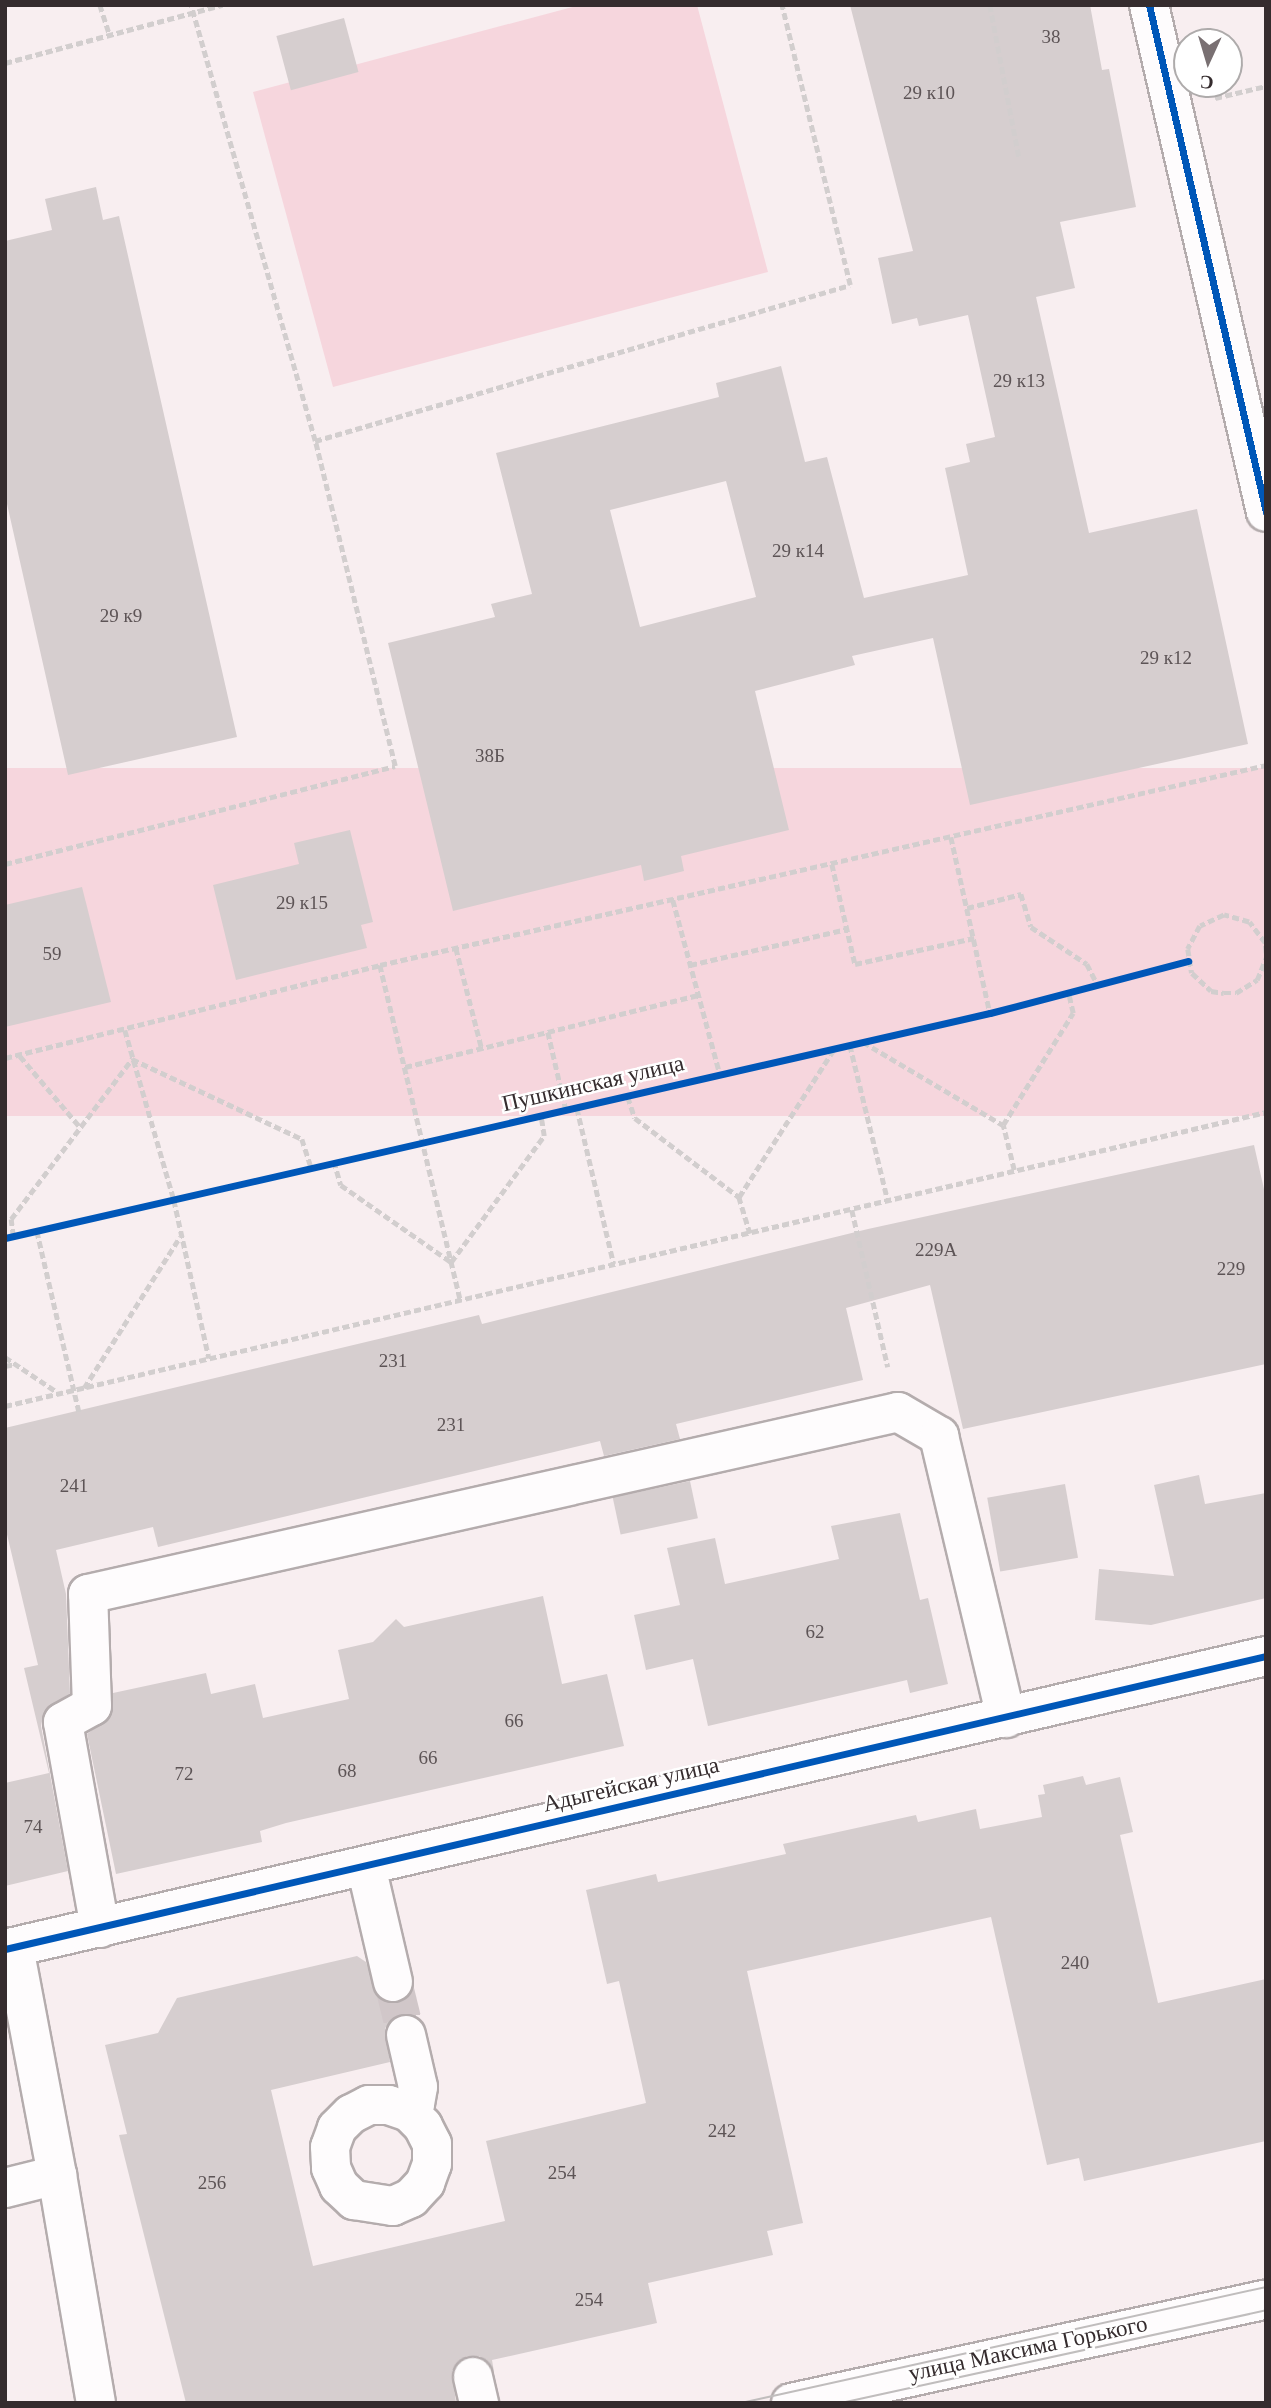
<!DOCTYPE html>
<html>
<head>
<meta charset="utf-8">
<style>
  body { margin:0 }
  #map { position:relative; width:1271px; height:2408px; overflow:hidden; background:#f8eef0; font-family:"Times New Roman",serif }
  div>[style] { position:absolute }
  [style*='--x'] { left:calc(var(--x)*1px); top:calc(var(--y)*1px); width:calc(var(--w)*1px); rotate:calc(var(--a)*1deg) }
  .green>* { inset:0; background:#f6d6dd; transform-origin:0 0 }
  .building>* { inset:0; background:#d6cecf; transform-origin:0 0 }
  .minor-tunnel>* { height:38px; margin-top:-19px; transform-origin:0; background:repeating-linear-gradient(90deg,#d1c7c9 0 38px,transparent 0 57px) }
  .path>* { height:4.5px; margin-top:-2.25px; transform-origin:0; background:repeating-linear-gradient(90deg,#d2cece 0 7px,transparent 0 10.5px) }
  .roads { filter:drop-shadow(2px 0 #b4acad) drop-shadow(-2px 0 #b4acad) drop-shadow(0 2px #b4acad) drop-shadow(0 -2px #b4acad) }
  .minor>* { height:38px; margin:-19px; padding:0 19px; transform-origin:19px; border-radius:19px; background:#fefcfd }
  .major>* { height:38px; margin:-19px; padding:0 19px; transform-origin:19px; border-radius:19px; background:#fefcfd }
  .tram>* { height:2px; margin:-1px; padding:0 1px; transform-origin:1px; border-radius:1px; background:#c0bdbd }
  .cycleway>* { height:7px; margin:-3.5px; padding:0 3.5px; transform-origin:3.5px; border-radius:3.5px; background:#0057b8 }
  span { translate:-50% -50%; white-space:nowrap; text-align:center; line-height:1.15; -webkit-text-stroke:5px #fff; paint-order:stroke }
  .number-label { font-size:19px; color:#5d5456 }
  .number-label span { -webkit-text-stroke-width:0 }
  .street-label { font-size:23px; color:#352c2e }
  .frame { position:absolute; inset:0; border:7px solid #352c2e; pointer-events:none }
  .north { position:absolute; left:1173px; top:28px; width:70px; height:70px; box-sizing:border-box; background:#fff; border:2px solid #aeabab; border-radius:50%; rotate:184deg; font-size:19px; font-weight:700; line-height:28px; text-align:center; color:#352c2e }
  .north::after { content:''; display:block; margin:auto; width:24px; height:32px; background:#797072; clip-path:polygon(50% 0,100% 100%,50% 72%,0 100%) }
</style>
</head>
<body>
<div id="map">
  <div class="green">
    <div style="clip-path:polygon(580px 5px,697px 5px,768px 272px,333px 387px,253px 92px)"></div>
    <div style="left:1266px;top:768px;width:348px;height:1293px;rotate:90deg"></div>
  </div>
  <div class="building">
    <div style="clip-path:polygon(evenodd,850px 5px,1090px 5px,1102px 70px,1109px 69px,1136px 207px,1060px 222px,1075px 288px,1036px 297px,1089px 533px,1197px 509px,1248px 744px,970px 805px,933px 638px,852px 656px,855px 665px,755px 691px,789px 830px,681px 856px,684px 871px,644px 881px,641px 865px,453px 911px,388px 643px,495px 617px,491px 604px,532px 594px,496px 453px,719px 397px,716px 383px,781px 366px,805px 462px,827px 457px,864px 598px,968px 575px,945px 468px,970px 462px,966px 444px,995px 437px,968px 315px,919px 326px,917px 318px,892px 324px,878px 258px,913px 251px,850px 5px,726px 481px,756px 597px,640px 627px,610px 510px,726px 481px)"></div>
    <div style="left:344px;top:18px;width:56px;height:70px;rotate:75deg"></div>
    <div style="clip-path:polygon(96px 187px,103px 220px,119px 216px,237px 737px,68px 775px,5px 495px,5px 241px,52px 230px,45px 199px)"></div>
    <div style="clip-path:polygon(350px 830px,373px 922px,361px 925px,367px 948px,236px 980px,213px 885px,299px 864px,294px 843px)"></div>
    <div style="clip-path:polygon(82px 887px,111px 1002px,5px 1027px,5px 905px)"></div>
    <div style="clip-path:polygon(1254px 1145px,1266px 1198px,1266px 1364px,963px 1429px,930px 1285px,846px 1308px,863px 1380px,676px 1424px,680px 1439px,604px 1456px,600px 1441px,158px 1547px,153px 1527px,56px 1550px,66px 1594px,70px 1693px,44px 1712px,41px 1726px,68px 1871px,5px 1886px,5px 1783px,49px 1773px,24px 1668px,38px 1665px,5px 1526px,5px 1428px,479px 1315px,482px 1324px,868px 1229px)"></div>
    <div style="clip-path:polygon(1199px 1475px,1205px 1504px,1266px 1493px,1266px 1598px,1151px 1625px,1095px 1620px,1099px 1569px,1174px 1576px,1154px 1485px)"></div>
    <div style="left:690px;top:1481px;width:38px;height:79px;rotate:78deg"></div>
    <div style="left:1065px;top:1484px;width:75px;height:79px;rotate:80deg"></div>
    <div style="clip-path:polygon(900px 1513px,920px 1600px,928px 1598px,948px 1684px,910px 1693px,907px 1680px,708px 1726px,693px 1659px,646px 1670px,634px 1615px,680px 1605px,667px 1548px,715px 1538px,725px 1584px,839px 1559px,831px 1526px)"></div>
    <div style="clip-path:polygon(543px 1596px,562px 1684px,607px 1674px,624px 1746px,286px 1823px,260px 1831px,262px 1842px,116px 1874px,87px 1734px,111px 1717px,113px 1693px,206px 1673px,211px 1694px,255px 1684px,263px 1718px,349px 1699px,338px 1650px,373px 1642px,396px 1619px,404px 1627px)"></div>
    <div style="clip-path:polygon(1083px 1776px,1086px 1785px,1120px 1777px,1133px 1832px,1120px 1835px,1158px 2003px,1266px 1979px,1266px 2141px,1084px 2181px,1079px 2158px,1047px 2165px,991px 1917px,747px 1971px,803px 2223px,767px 2231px,773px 2255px,648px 2283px,657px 2323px,492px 2360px,494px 2372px,480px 2356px,467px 2356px,452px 2371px,456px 2403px,186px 2403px,119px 2135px,127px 2134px,105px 2045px,158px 2033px,177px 1998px,357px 1956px,366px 1962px,378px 1997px,397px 2003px,410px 1994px,416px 2016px,400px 2014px,385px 2028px,390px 2062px,271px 2090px,313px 2266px,505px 2221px,486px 2141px,646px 2103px,619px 1981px,607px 1984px,586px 1890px,656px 1874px,658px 1882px,786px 1854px,783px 1844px,916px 1815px,918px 1822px,976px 1809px,980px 1829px,1042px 1817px,1038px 1795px,1045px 1794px,1043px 1785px)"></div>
  </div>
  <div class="minor-tunnel">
    <div style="--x:393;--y:1982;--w:55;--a:76.2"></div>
  </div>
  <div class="path">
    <div style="--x:100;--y:5;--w:32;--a:72"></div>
    <div style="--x:990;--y:5;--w:155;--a:79.2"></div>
    <div style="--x:5;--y:63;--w:225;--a:-15"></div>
    <div style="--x:1215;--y:98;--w:52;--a:-13.2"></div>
    <div style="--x:315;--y:441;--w:557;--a:-16.26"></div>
    <div style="--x:850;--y:285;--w:288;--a:-103.7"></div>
    <div style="--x:951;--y:837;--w:180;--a:77.5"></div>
    <div style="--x:5;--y:864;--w:402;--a:-14.1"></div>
    <div style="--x:395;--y:766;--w:335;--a:-103.8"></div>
    <div style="--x:315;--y:441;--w:453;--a:-105.9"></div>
    <div style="--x:832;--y:864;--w:103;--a:77"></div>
    <div style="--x:855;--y:964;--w:122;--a:-12.3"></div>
    <div style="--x:673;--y:900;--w:180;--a:74.9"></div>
    <div style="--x:967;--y:908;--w:56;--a:-14.5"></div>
    <div style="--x:1021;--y:894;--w:34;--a:73"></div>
    <div style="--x:1031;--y:927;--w:67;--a:33.5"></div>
    <div style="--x:1087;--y:964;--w:22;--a:63"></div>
    <div style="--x:456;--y:948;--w:104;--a:75.6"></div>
    <div style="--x:1266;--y:953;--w:10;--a:-96"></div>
    <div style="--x:1265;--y:943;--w:26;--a:-127"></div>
    <div style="--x:1249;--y:922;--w:26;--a:-164"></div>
    <div style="--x:1224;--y:915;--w:26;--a:155"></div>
    <div style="--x:1200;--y:926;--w:26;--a:118"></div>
    <div style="--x:1188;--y:949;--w:24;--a:81"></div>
    <div style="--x:1192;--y:973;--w:26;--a:43"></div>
    <div style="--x:1211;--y:991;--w:13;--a:9"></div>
    <div style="--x:1224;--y:993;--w:12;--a:0"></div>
    <div style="--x:1236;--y:993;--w:25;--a:-32"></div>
    <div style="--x:1257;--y:980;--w:24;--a:-68"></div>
    <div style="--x:380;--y:965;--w:343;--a:76.5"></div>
    <div style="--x:690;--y:965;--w:161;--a:-12.9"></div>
    <div style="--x:125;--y:1030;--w:177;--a:73.9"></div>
    <div style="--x:174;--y:1200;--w:162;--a:77.5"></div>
    <div style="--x:548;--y:1032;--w:80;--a:77"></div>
    <div style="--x:863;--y:1042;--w:163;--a:30.7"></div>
    <div style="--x:850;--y:1045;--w:161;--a:76.3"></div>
    <div style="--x:20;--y:1056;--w:93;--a:49.8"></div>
    <div style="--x:5;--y:1058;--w:386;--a:-13.9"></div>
    <div style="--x:380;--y:965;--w:908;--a:-12.72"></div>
    <div style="--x:405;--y:1067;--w:302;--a:-13.8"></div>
    <div style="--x:628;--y:1097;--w:22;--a:72"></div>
    <div style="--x:635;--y:1118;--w:131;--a:37.2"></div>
    <div style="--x:739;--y:1197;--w:38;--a:73"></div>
    <div style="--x:577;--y:1108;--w:160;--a:76.7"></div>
    <div style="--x:334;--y:1161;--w:25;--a:74"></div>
    <div style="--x:341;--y:1185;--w:134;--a:35"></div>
    <div style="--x:451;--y:1262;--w:157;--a:-53.6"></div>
    <div style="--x:544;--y:1136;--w:19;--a:-99"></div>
    <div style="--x:1014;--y:1170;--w:46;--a:-103.7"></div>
    <div style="--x:1003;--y:1125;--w:132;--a:-58"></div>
    <div style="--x:1073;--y:1013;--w:23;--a:-103"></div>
    <div style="--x:739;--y:1197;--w:176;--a:-57.3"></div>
    <div style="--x:852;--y:1210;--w:161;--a:77.1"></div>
    <div style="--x:37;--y:1231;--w:186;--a:76.9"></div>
    <div style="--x:13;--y:1236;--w:17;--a:-97"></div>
    <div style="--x:11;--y:1219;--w:201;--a:-52.9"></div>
    <div style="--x:132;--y:1059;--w:188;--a:25.2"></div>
    <div style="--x:302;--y:1139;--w:28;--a:72"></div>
    <div style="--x:5;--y:1238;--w:1010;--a:-12.87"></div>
    <div style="--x:990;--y:1013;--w:205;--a:-14.7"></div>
    <div style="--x:5;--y:1357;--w:63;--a:33.9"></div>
    <div style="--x:5;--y:1366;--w:10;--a:-11"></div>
    <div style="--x:84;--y:1388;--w:179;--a:-57.6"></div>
    <div style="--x:5;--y:1406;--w:1295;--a:-13.12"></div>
  </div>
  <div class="roads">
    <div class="minor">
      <div style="--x:1149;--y:5;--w:520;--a:77.01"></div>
      <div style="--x:366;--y:1866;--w:119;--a:76.9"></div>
      <div style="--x:100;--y:1928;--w:209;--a:-100.2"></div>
      <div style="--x:63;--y:1722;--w:33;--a:-29"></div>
      <div style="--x:92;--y:1706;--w:112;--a:-92"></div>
      <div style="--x:88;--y:1594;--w:830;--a:-12.66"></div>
      <div style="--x:898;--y:1412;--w:48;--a:30.3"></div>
      <div style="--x:939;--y:1436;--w:290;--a:76.6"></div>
      <div style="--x:5;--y:1949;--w:1295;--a:-13.08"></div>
      <div style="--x:406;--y:2035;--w:53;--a:77"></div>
      <div style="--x:418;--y:2087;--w:17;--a:100"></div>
      <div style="--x:415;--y:2104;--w:10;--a:127"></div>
      <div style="--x:409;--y:2112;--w:21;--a:-161"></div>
      <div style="--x:389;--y:2105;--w:20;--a:180"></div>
      <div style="--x:369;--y:2105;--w:20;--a:153"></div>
      <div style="--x:351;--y:2114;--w:20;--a:135"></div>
      <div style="--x:337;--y:2128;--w:20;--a:110"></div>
      <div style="--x:330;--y:2147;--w:21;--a:87"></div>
      <div style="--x:331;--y:2168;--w:20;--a:66"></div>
      <div style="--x:339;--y:2186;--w:21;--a:43"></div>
      <div style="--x:354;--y:2200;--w:39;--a:9"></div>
      <div style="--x:393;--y:2206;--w:20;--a:-24"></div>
      <div style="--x:411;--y:2198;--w:21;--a:-47"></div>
      <div style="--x:425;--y:2183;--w:20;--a:-70"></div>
      <div style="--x:432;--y:2164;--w:20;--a:-90"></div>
      <div style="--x:432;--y:2144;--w:20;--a:-117"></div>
      <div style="--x:423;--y:2126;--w:20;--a:-135"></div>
      <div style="--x:57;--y:2175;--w:231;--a:80.3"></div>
      <div style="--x:5;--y:2188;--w:54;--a:-14"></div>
      <div style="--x:57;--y:2175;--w:232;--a:-100.7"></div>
      <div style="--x:473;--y:2377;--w:27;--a:77"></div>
    </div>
    <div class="major">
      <div style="--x:791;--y:2403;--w:486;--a:-12.3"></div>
    </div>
  </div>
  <div class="tram">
    <div style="--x:741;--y:2403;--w:538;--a:-12.46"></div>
    <div style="--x:841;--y:2403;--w:435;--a:-12.3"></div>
  </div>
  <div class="cycleway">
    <div style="--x:1149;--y:5;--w:520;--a:77.01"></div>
    <div style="--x:5;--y:1238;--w:1010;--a:-12.87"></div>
    <div style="--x:990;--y:1013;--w:205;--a:-14.7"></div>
    <div style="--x:5;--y:1949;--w:1295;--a:-13.08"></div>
  </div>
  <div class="number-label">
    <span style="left:1051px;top:37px">38</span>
    <span style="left:929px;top:93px">29 к10</span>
    <span style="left:1019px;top:381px">29 к13</span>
    <span style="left:798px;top:551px">29 к14</span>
    <span style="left:121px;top:616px">29 к9</span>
    <span style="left:1166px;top:658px">29 к12</span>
    <span style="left:490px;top:756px">38Б</span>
    <span style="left:302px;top:903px">29 к15</span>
    <span style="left:52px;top:954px">59</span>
    <span style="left:936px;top:1250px">229А</span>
    <span style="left:1231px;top:1269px">229</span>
    <span style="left:393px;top:1361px">231</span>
    <span style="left:451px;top:1425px">231</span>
    <span style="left:74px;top:1486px">241</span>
    <span style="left:815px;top:1632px">62</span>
    <span style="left:514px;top:1721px">66</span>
    <span style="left:428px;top:1758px">66</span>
    <span style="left:347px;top:1771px">68</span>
    <span style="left:184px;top:1774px">72</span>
    <span style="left:33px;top:1827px">74</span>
    <span style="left:1075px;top:1963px">240</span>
    <span style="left:722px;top:2131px">242</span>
    <span style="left:562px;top:2173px">254</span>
    <span style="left:212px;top:2183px">256</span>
    <span style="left:589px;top:2300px">254</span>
  </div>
  <div class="street-label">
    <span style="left:593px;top:1084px;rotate:-13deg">Пушкинская улица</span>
    <span style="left:631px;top:1785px;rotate:-13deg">Адыгейская улица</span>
    <span style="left:1028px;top:2349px;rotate:-12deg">улица Максима Горького</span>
  </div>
  <div class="frame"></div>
  <div class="north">С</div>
</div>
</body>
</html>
